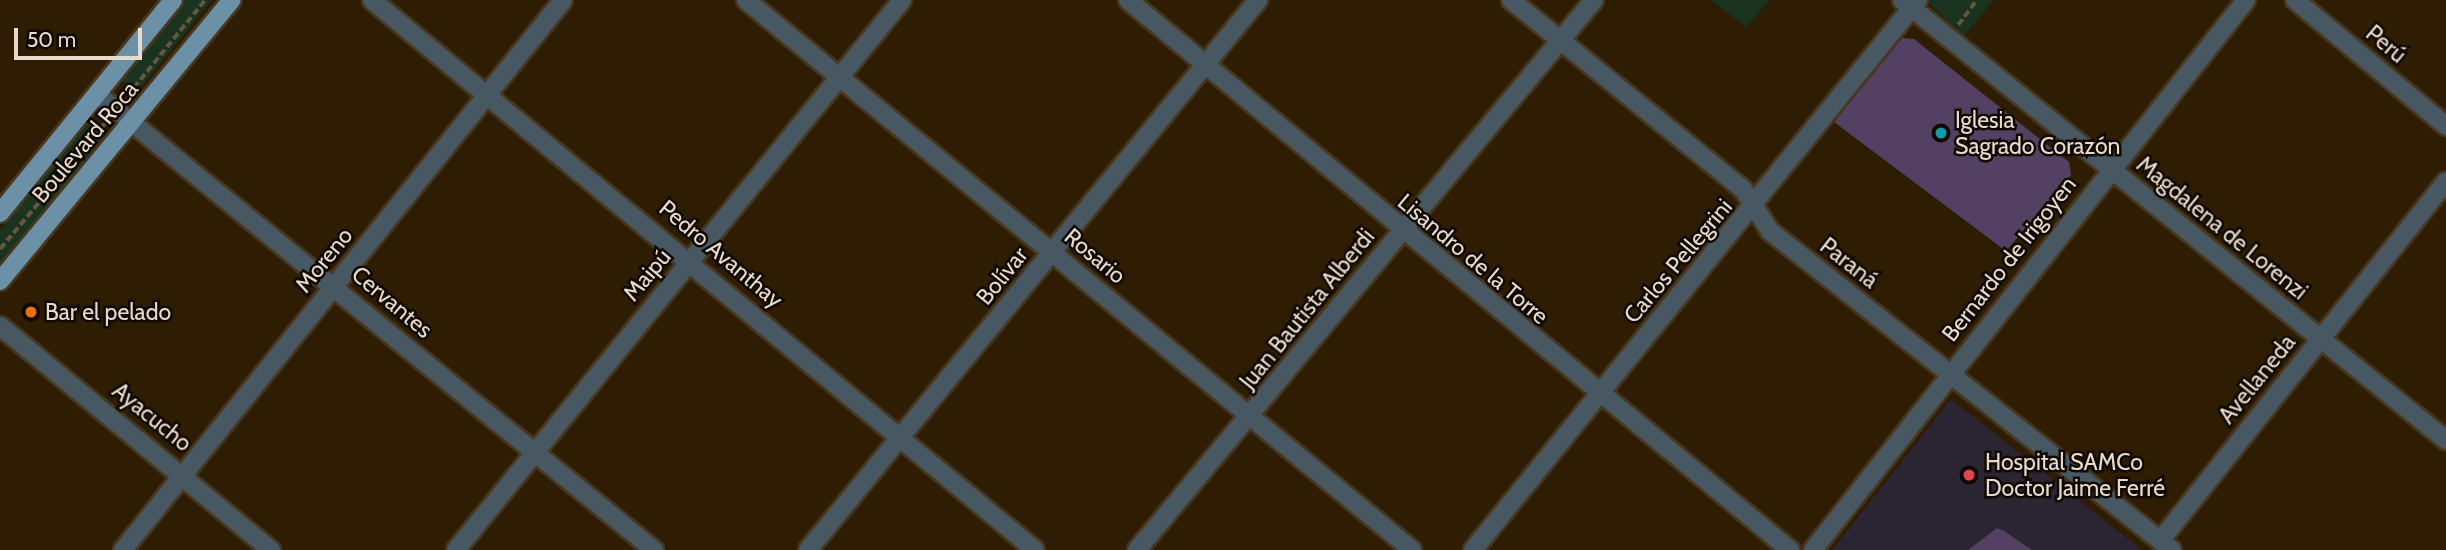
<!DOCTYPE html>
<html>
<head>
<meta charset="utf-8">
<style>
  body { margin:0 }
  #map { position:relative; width:2446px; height:550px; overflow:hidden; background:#2e1c03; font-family:Cabin,sans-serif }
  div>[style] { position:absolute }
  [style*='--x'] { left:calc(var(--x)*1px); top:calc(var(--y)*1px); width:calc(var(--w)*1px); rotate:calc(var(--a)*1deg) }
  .medical>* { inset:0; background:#2b2433 }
  .green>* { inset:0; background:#1a331e }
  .building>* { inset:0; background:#544062 }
  .path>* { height:3.5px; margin-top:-1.75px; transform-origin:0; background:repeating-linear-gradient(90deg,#665640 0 7px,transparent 0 10.5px) }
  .roads { filter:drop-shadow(2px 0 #48371f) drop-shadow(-2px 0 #48371f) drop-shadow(0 2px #48371f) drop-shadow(0 -2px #48371f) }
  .minor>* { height:18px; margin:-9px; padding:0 9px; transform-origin:9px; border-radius:9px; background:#475863 }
  .major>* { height:18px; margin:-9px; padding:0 9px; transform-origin:9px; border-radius:9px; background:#6c91a6 }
  .dots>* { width:19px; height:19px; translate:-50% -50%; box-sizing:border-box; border:4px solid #100802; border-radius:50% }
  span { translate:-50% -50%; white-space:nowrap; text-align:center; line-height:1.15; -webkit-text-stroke:5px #100802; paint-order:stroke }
  .street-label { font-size:23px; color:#e7dbcc }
  .poi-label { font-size:23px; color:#e7dbcc }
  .left { translate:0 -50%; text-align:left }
  .scale { position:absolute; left:14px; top:28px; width:128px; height:32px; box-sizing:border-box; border:4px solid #e7dbcc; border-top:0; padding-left:9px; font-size:21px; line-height:24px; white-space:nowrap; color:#e7dbcc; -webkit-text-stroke:5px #100802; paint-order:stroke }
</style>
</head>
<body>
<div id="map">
  <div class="medical">
    <div style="clip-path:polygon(1951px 399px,2142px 550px,1832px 550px)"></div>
  </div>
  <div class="green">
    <div style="clip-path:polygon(184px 0,212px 0,136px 93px,120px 79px)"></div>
    <div style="clip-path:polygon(1711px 0,1770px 0,1746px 27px)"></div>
    <div style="clip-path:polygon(1925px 0,1994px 0,1964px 36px)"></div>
    <div style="clip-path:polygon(87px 122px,104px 136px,0 265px,0 230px)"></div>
  </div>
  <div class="building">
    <div style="clip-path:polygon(1902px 38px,1914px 39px,2069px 162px,2071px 175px,2006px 251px,1834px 122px)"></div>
    <div style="clip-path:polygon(1997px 528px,2004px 531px,2032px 550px,1968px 550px)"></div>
  </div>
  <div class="path">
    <div style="--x:1958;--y:25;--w:31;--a:-53"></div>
    <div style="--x:127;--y:96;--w:124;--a:-50.9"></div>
    <div style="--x:0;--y:249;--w:167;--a:-50.1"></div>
  </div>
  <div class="roads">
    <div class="minor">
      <div style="--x:372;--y:0;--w:861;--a:39.68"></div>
      <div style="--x:746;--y:0;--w:864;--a:39.55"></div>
      <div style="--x:1128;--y:0;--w:861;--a:39.72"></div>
      <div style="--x:1511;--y:0;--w:299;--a:39.2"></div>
      <div style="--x:1743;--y:189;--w:50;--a:57.3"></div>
      <div style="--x:1770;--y:231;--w:513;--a:38.43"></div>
      <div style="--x:1902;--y:0;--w:700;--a:38.97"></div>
      <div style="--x:2295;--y:0;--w:197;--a:39.8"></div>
      <div style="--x:97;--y:94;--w:720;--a:39.31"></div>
      <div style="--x:0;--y:326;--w:352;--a:39.6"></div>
      <div style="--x:2160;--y:541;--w:459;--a:-51.5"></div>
      <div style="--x:123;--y:550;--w:704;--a:-51.34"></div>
      <div style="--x:456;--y:550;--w:708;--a:-50.96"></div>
      <div style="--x:808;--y:550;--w:711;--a:-50.71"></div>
      <div style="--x:1137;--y:550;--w:715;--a:-50.28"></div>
      <div style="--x:1473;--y:550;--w:707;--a:-51.02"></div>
      <div style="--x:1813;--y:550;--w:700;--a:-51.79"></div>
    </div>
    <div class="major">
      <div style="--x:0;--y:213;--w:274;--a:-50.9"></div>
      <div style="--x:0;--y:281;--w:364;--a:-50.5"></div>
    </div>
  </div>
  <div class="dots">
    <div style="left:1941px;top:133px;background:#0f9aa8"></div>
    <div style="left:31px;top:312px;background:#e8710a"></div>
    <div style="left:1969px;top:475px;background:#e0444e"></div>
  </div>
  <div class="street-label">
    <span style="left:2386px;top:44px;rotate:40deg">Perú</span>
    <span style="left:85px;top:142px;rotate:-50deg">Boulevard Roca</span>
    <span style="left:2222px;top:228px;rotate:39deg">Magdalena de Lorenzi</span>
    <span style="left:721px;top:254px;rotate:40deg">Pedro Avanthay</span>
    <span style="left:1095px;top:256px;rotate:40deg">Rosario</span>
    <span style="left:1473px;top:259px;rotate:40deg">Lisandro de la Torre</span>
    <span style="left:2009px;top:259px;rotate:-52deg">Bernardo de Irigoyen</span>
    <span style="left:324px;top:260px;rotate:-51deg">Moreno</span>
    <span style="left:1678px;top:261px;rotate:-50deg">Carlos Pellegrini</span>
    <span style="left:1849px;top:263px;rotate:38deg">Paraná</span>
    <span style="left:647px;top:275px;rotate:-50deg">Maipú</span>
    <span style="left:1002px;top:276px;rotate:-51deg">Bolívar</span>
    <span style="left:392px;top:302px;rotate:40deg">Cervantes</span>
    <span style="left:1307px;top:309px;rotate:-51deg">Juan Bautista Alberdi</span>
    <span style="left:2257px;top:379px;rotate:-51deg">Avellaneda</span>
    <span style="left:152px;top:417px;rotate:39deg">Ayacucho</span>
  </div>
  <div class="poi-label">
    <span class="left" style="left:1955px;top:133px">Iglesia<br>Sagrado Corazón</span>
    <span class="left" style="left:45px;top:312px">Bar el pelado</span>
    <span class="left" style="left:1985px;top:475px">Hospital SAMCo<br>Doctor Jaime Ferré</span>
  </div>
  <div class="scale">50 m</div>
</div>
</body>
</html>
